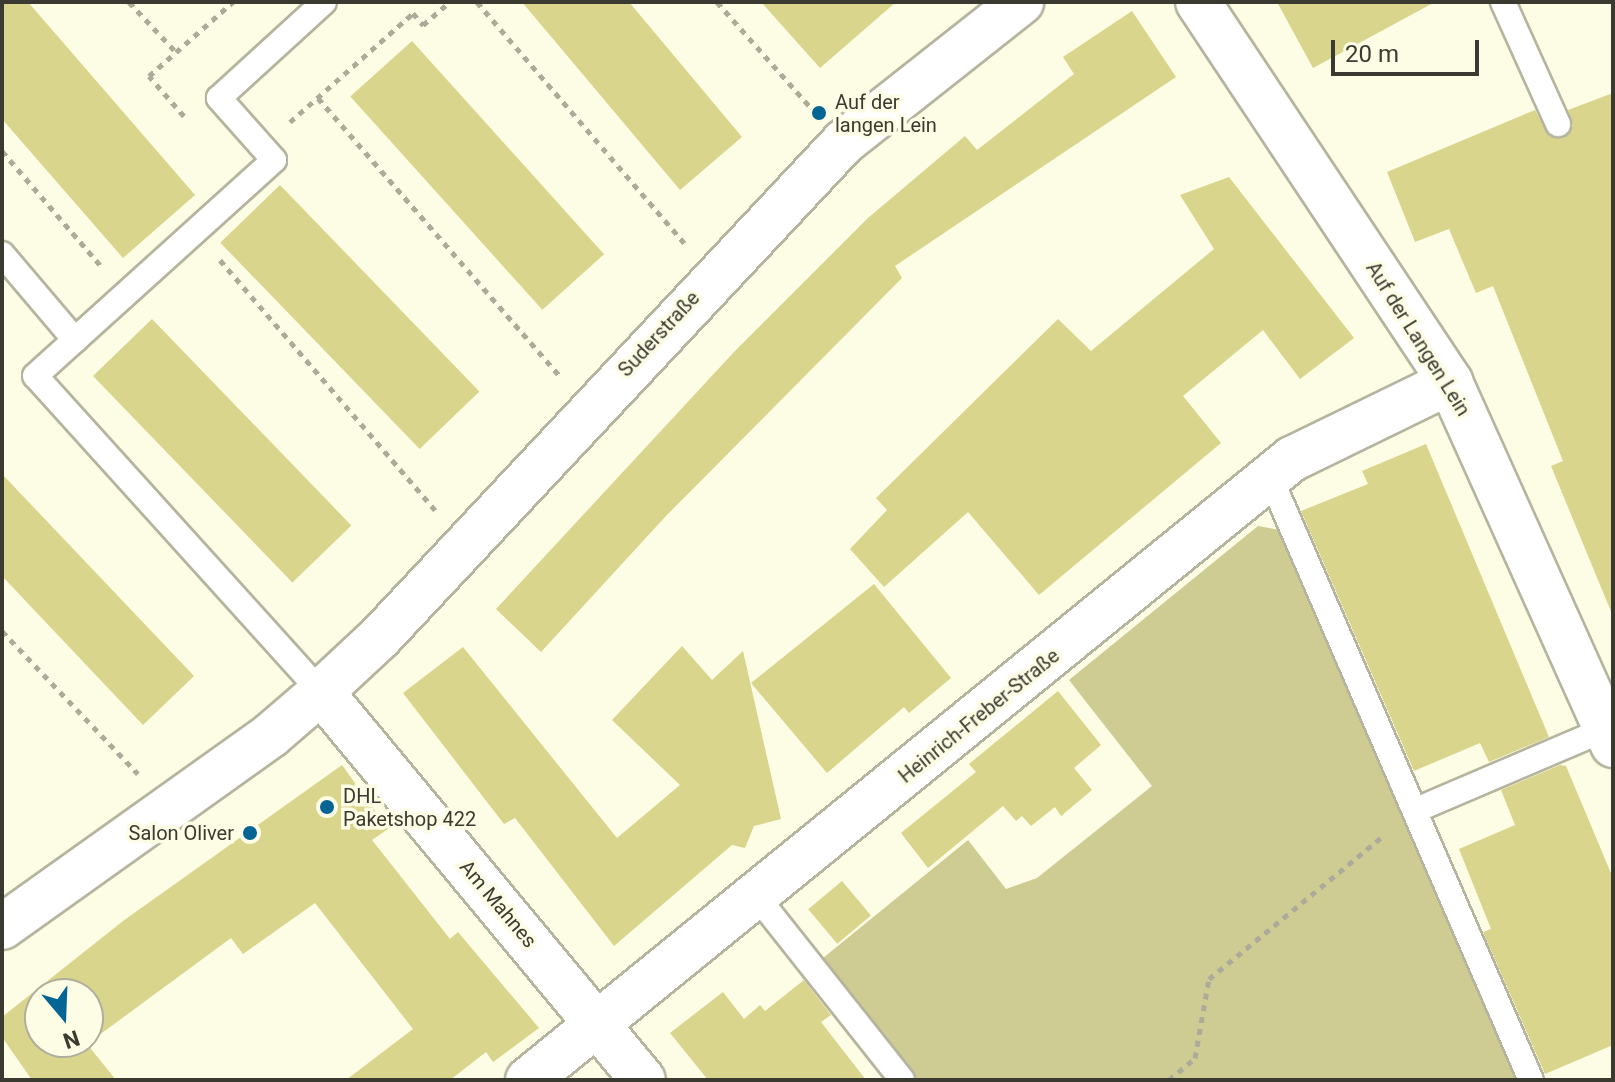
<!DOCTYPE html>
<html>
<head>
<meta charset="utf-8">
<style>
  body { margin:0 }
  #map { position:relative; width:1615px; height:1082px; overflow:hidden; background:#fdfce4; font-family:Roboto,sans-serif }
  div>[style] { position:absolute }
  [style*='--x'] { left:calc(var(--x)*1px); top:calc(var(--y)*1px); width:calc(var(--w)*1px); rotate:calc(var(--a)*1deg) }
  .green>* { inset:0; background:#cecb93 }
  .building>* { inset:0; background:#d9d58c; transform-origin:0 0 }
  .path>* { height:5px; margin-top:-2.5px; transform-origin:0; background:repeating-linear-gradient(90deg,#acab9a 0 6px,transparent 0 12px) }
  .roads { filter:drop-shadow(2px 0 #b5b49e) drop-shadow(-2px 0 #b5b49e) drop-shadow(0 2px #b5b49e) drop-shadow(0 -2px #b5b49e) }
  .lane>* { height:24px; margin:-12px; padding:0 12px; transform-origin:12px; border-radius:12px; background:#fff }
  .street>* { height:44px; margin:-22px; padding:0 22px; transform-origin:22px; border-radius:22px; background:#fff }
  .dots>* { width:22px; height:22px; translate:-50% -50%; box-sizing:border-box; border:4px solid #fdfce4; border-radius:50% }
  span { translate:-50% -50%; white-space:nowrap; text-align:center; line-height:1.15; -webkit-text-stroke:7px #fdfce4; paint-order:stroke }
  .poi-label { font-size:20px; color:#3a3a31 }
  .left { translate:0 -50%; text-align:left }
  .right { translate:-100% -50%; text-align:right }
  .street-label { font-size:20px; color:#3a3a31 }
  .frame { position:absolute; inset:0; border:4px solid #3a3a31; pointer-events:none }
  .north { position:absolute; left:24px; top:978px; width:80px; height:80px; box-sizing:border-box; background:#fdfce4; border:2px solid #afae9c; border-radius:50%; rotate:161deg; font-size:22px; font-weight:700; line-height:32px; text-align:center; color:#3a3a31 }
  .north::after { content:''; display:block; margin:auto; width:28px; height:36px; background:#046494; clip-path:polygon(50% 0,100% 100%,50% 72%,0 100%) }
  .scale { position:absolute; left:1331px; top:40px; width:148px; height:36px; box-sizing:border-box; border:4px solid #3a3a31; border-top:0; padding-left:10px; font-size:24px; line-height:28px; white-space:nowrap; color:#3a3a31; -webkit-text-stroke:6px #fdfce4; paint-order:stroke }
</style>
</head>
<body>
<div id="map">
  <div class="green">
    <div style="clip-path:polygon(1258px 526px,1280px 530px,1516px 1080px,918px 1080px,823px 958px,968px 840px,1006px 889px,1037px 878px,1152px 786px,1069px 680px)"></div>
  </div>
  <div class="building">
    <div style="clip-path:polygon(2px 2px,28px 2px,195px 195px,123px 258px,2px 119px)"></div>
    <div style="clip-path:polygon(522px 2px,629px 2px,742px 137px,680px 190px)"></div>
    <div style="clip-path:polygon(761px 2px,896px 2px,820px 68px)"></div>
    <div style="clip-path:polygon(1277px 2px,1435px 2px,1313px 68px)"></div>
    <div style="clip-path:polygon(1132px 11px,1176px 77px,895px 266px,902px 278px,665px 517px,541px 652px,496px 609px,734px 352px,868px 218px,965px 136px,977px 150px,1074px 74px,1063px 57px)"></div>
    <div style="left:412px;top:41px;width:287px;height:83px;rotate:48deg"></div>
    <div style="clip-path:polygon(1613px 93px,1613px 613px,1612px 614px,1551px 466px,1563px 461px,1493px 286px,1476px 293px,1449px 229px,1415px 242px,1387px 172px,1535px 110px,1549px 136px,1563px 138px,1573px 126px,1568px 110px)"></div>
    <div style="clip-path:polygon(1229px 177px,1354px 338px,1300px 379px,1263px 330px,1183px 396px,1221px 443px,1039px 595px,968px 512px,884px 587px,850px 549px,887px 510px,876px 498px,1058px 319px,1091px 351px,1214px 249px,1180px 195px)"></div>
    <div style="left:280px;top:185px;width:287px;height:83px;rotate:46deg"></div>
    <div style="left:152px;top:319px;width:287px;height:82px;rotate:46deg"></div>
    <div style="clip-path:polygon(1426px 444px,1549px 737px,1489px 762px,1480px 743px,1414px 771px,1301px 511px,1368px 484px,1362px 471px)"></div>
    <div style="clip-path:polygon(2px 474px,194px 676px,143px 725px,2px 576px)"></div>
    <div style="clip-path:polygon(874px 584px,951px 678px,909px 713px,904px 707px,827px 773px,751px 683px)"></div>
    <div style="clip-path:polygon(682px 646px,712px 680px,743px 651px,781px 819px,754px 826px,745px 848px,732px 845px,614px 946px,515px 818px,504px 824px,403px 693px,463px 647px,617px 838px,680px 785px,612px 720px)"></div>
    <div style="clip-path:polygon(1058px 691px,1101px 745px,1074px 768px,1092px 790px,1061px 816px,1055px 807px,1031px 826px,1022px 816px,1016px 821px,1003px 806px,928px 868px,901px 833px,976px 772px,969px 764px)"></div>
    <div style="clip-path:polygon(evenodd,342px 765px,388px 829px,372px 840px,450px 939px,458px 932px,539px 1028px,493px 1062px,486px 1052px,450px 1080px,346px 1080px,413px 1029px,315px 903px,243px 954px,231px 938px,87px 1044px,116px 1080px,32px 1080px,2px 1037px,2px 1017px,123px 921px,342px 765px,40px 994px,88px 994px,88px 1042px,40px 1042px,40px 994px)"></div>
    <div style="clip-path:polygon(1560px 765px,1566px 766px,1613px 878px,1613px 1045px,1545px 1074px,1483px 932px,1491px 929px,1459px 849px,1515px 825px,1501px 790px)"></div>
    <div style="left:842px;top:881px;width:45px;height:44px;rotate:50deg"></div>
    <div style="clip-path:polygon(804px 980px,831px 1015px,821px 1022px,866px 1080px,708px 1080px,670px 1033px,723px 992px,744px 1019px,760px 1005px,765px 1011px)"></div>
  </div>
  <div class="path">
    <div style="--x:129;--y:2;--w:69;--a:46.8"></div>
    <div style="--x:477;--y:2;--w:318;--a:49.3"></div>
    <div style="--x:717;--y:2;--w:143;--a:48.4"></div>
    <div style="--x:318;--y:98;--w:367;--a:49"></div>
    <div style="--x:184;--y:116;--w:53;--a:-131.2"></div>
    <div style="--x:149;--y:76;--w:112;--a:-41.4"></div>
    <div style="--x:290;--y:122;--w:164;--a:-41.5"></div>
    <div style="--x:413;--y:13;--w:16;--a:50"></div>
    <div style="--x:423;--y:25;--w:35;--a:-41"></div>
    <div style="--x:2;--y:151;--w:152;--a:49.3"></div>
    <div style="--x:220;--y:260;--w:330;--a:49.3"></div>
    <div style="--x:2;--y:631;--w:197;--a:46.4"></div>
    <div style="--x:1169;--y:1080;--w:34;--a:-40"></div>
    <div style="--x:1195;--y:1058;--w:80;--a:-80"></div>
    <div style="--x:1209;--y:979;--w:225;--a:-39.4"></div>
  </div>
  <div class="roads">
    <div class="lane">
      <div style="--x:1503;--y:2;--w:134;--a:65.7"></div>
      <div style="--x:2;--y:254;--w:113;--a:49.7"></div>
      <div style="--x:1270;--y:477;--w:657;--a:66.6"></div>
      <div style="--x:321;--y:692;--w:426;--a:-132.1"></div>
      <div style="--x:35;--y:376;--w:322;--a:-42.1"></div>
      <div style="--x:274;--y:160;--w:83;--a:-131.6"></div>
      <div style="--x:219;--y:98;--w:142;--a:-42.4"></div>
      <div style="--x:1416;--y:810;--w:207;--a:-23.1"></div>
      <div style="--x:758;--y:898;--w:232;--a:51.6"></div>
    </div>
    <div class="street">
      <div style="--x:1198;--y:2;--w:456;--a:56.4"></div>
      <div style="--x:1450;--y:382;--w:398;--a:65.8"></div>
      <div style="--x:321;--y:692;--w:504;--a:50.31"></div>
      <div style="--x:2;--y:927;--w:330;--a:-35.5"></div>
      <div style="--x:271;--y:735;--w:66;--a:-40.7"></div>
      <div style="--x:321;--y:692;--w:82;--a:-43"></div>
      <div style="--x:381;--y:636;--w:677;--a:-46.86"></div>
      <div style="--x:844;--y:142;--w:226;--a:-38.3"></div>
      <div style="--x:528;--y:1080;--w:985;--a:-39.11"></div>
      <div style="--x:1292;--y:459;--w:176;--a:-26"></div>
    </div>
  </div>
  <div class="dots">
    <div style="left:819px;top:113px;background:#046494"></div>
    <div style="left:327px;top:807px;background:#046494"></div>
    <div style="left:250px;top:833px;background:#046494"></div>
  </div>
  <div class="poi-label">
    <span class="left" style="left:835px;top:114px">Auf der<br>langen Lein</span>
    <span class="left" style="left:343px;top:808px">DHL<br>Paketshop 422</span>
    <span class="right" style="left:234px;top:833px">Salon Oliver</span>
  </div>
  <div class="street-label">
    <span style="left:659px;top:334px;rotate:-47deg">Suderstraße</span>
    <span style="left:1418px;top:339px;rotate:58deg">Auf der Langen Lein</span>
    <span style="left:979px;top:716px;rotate:-39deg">Heinrich-Freber-Straße</span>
    <span style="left:498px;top:904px;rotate:50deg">Am Mahnes</span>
  </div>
  <div class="frame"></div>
  <div class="north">N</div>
  <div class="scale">20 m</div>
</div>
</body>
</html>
